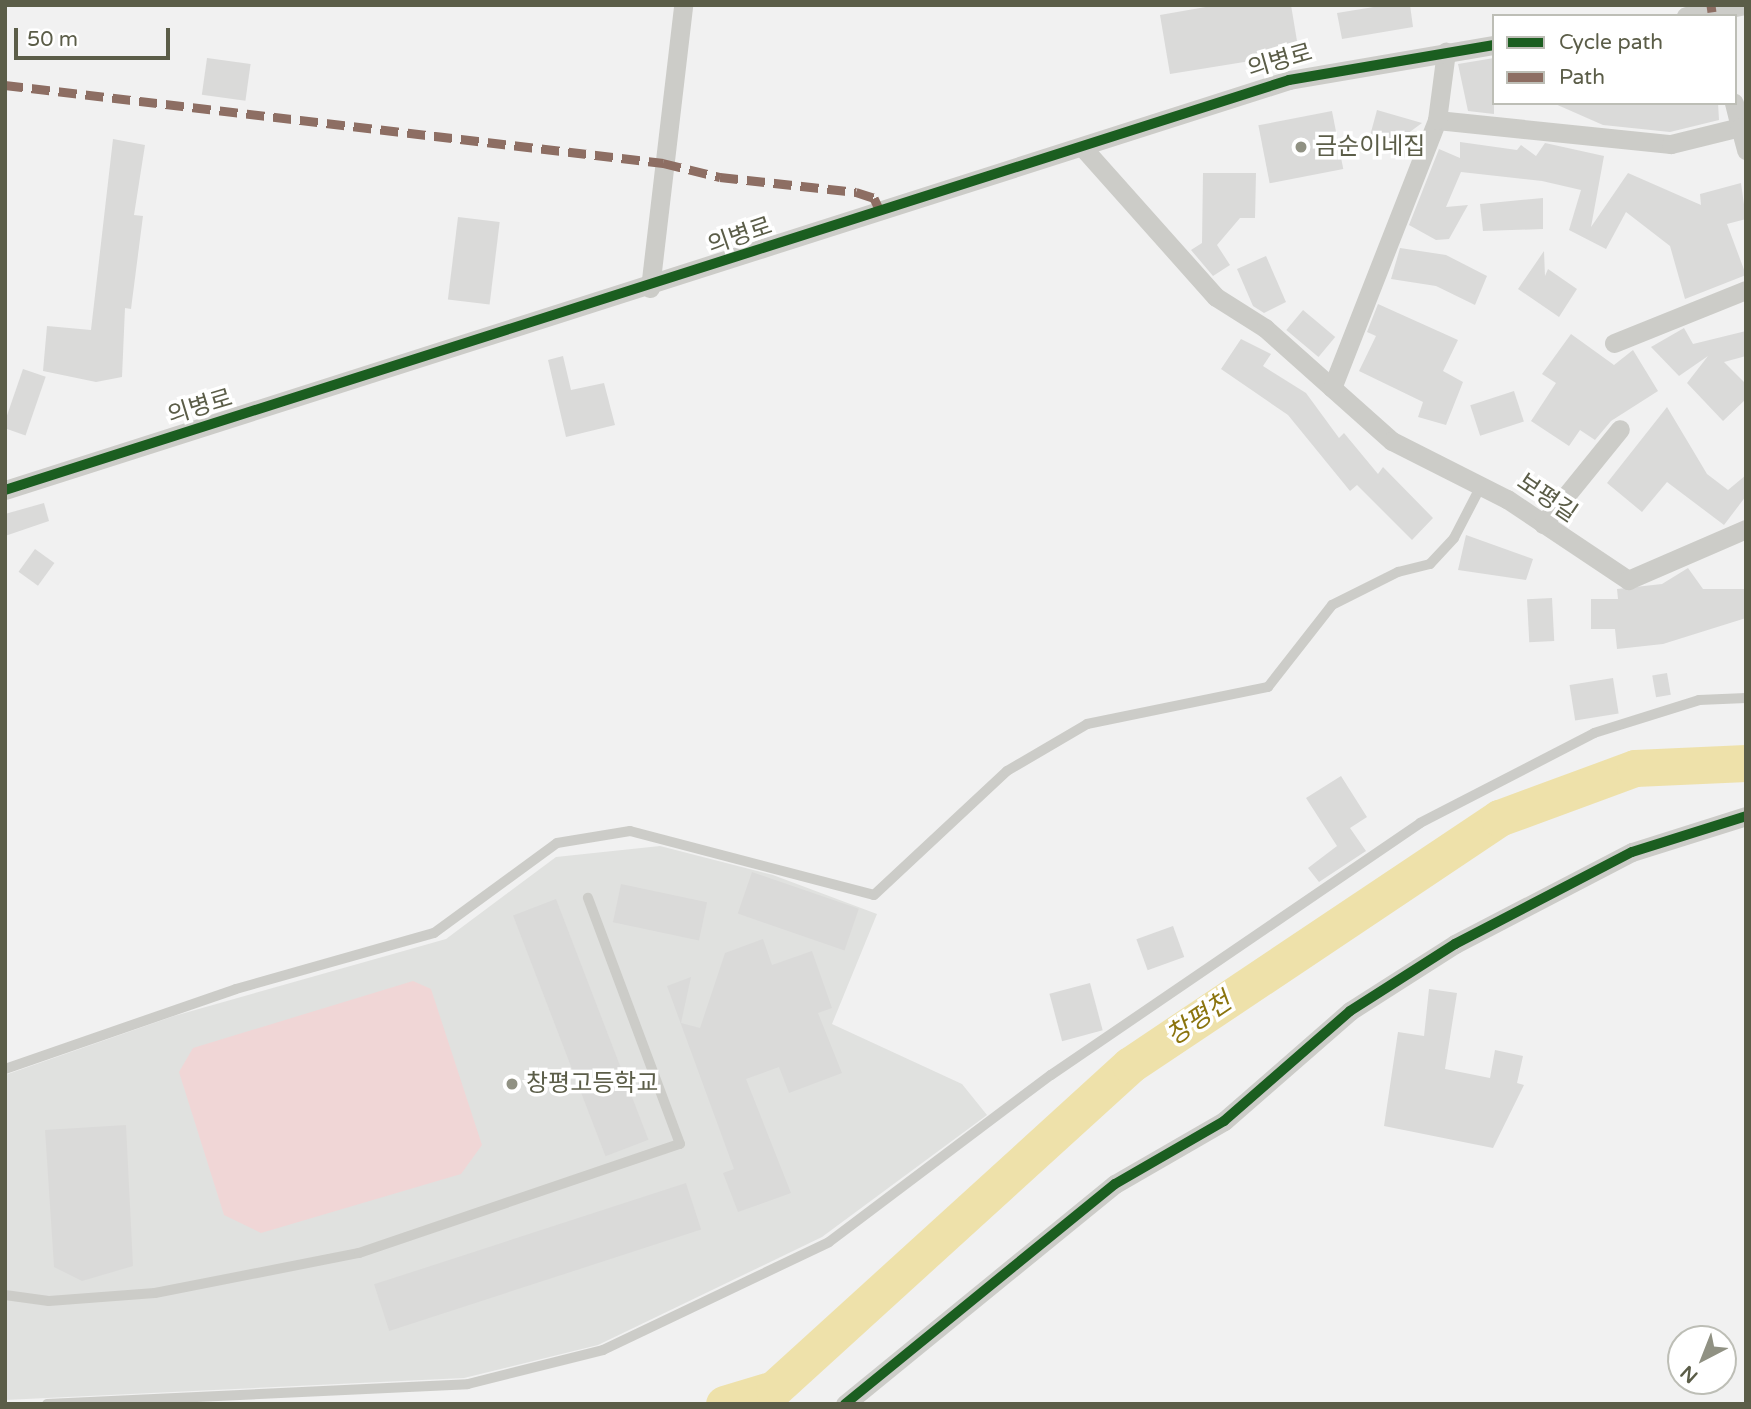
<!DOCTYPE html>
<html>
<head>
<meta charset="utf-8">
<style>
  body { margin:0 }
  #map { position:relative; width:1751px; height:1409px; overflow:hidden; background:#f1f1f1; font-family:"Varela Round","Noto Sans KR",sans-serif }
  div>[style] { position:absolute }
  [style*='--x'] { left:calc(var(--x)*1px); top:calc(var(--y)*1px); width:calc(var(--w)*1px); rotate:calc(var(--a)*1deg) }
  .education>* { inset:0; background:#e0e1df }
  .green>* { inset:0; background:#f0d6d6 }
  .river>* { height:37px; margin:-18.5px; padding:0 18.5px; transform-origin:18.5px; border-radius:18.5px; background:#eee1aa }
  .building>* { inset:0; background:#dadad9; transform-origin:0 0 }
  .lane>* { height:10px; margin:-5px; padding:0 5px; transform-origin:5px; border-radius:5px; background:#ccccc8 }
  .street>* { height:19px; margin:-9.5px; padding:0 9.5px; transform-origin:9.5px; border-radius:9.5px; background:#ccccc8 }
  .quiet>* { height:9px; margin-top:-4.5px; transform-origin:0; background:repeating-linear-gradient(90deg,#8d6e63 0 18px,transparent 0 27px) }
  .cycleway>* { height:10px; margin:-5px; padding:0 5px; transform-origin:5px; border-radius:5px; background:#1b5e20 }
  .dots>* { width:19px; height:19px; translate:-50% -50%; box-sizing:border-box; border:4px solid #fff; border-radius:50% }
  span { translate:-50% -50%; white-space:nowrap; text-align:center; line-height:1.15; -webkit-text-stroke:7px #fff; paint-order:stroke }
  .street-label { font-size:24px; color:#5b5d48 }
  .poi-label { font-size:24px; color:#5b5d48 }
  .left { translate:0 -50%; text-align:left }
  .water-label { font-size:26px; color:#8b740e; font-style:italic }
  .frame { position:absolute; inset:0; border:7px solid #5b5d48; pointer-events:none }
  .legend { position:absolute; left:1492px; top:14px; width:245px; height:91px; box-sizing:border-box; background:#fff; border:2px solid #bdbeb6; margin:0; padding:9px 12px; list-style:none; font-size:21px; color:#5b5d48 }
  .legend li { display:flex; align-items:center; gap:14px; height:35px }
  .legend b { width:35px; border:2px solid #bdbeb6 }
  .north { position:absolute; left:1667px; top:1325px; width:70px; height:70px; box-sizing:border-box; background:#fff; border:2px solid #bdbeb6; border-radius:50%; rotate:222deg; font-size:19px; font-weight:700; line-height:28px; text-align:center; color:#5b5d48 }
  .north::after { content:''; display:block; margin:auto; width:24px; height:32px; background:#909183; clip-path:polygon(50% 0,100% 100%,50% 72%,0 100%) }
  .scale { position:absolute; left:14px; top:28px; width:156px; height:32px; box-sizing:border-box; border:4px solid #5b5d48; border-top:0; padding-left:9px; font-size:21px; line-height:24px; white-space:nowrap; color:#5b5d48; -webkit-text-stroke:5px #fff; paint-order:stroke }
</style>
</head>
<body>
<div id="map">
  <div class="education">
    <div style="clip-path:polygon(660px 846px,773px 875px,877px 914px,832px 1024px,962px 1084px,987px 1115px,822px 1237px,598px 1345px,464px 1378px,5px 1400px,5px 1075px,174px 1016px,446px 939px,556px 857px)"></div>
  </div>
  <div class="green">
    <div style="clip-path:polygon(413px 981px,431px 989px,482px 1145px,461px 1174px,261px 1233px,224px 1215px,179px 1072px,193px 1048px)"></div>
  </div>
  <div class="river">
    <div style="--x:724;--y:1404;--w:52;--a:-16.7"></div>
    <div style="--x:774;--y:1389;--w:481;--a:-42.3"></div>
    <div style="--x:1130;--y:1065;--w:444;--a:-33.8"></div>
    <div style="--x:1499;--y:818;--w:145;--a:-20.2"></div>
    <div style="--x:1635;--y:768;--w:111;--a:-2.6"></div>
  </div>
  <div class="building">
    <div style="clip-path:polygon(1217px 5px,1291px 5px,1299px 53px,1170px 74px,1160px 15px)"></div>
    <div style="clip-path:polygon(1386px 5px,1410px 5px,1413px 27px,1342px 39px,1337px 13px)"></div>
    <div style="left:207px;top:58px;width:44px;height:37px;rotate:8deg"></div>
    <div style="clip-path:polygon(1494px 58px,1494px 114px,1468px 111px,1458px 64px)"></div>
    <div style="clip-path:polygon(1553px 103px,1718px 103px,1719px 120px,1670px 132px,1603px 125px)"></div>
    <div style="clip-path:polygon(1377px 110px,1422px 123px,1407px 134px,1418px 135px,1409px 159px,1367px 147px)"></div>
    <div style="left:1332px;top:111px;width:59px;height:75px;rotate:79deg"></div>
    <div style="clip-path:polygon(113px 139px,145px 145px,134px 215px,143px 216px,131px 309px,125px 308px,122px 377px,96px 382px,43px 371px,47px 326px,91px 330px)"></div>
    <div style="clip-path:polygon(1460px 142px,1517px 150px,1521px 145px,1536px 156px,1545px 143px,1604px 156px,1591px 227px,1628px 173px,1701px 205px,1700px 194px,1741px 183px,1746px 219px,1727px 224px,1746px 275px,1685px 299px,1670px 246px,1626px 212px,1606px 249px,1569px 230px,1581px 190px,1542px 181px,1461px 172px,1446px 207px,1468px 205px,1449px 239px,1436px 240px,1409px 225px,1439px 149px,1460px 158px)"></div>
    <div style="clip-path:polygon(1203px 173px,1256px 173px,1255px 218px,1240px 218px,1217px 245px,1230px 265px,1213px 276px,1191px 250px,1202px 243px)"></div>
    <div style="clip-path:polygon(1543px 198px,1543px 229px,1483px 231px,1480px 204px)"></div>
    <div style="left:458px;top:217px;width:42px;height:83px;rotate:7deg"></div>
    <div style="clip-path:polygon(1400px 248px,1446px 255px,1487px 276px,1475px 305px,1436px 286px,1391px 279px)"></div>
    <div style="clip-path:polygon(1544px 251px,1545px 276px,1548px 269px,1577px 289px,1559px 317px,1518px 289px)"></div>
    <div style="clip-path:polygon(1266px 256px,1286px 302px,1264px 313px,1253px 306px,1237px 269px)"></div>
    <div style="clip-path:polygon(1378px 304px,1458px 340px,1443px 371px,1463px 382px,1446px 425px,1418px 417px,1423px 402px,1359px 371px,1376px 336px,1367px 332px)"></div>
    <div style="left:1303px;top:310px;width:42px;height:26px;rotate:40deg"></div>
    <div style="clip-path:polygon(1684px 328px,1693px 344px,1746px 331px,1746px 356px,1724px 362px,1746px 384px,1746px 399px,1723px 421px,1687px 383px,1708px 356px,1679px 376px,1651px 347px)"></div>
    <div style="clip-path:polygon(1571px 334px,1614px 365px,1633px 350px,1658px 391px,1611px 421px,1595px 440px,1580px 430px,1569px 446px,1531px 421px,1556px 383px,1542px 374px)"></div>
    <div style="clip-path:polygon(1241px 339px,1271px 354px,1263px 366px,1306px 393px,1339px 438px,1344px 433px,1378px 474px,1383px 467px,1433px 518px,1412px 540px,1357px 485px,1350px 491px,1288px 415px,1221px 369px)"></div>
    <div style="clip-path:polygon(563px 356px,571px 390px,604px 383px,615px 425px,566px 437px,548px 360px)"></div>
    <div style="left:23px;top:369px;width:24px;height:62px;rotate:19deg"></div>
    <div style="left:1514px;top:391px;width:32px;height:46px;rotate:72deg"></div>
    <div style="clip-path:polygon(1667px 407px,1707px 474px,1728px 490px,1746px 475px,1746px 496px,1724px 525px,1667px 482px,1642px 512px,1607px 483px)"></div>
    <div style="clip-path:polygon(44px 503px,49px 521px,5px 536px,5px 514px)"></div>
    <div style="clip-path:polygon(1466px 535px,1533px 559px,1526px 580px,1458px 570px)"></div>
    <div style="left:35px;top:549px;width:24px;height:28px;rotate:36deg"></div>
    <div style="clip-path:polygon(1688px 568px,1703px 589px,1746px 589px,1746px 618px,1663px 644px,1617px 649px,1615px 629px,1591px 629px,1591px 599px,1618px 599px,1617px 589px,1662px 584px)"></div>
    <div style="left:1552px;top:598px;width:43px;height:25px;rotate:87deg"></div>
    <div style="left:1667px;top:673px;width:22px;height:15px;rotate:80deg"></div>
    <div style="left:1613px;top:678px;width:36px;height:44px;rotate:81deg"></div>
    <div style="clip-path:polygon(1341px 776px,1367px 817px,1350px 828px,1366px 851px,1319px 882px,1308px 868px,1337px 846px,1306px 798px)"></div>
    <div style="left:752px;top:872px;width:113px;height:44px;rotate:19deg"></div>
    <div style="left:621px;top:884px;width:88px;height:39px;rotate:12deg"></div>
    <div style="left:556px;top:899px;width:258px;height:46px;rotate:69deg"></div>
    <div style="left:1173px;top:926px;width:33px;height:39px;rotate:70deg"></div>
    <div style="clip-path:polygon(763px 939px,772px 965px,812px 951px,832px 1008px,818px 1013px,842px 1073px,789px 1093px,779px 1067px,746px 1079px,791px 1193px,738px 1212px,723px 1173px,734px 1169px,667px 986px,691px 977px,681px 1023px,700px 1028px,725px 953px)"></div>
    <div style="left:1090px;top:983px;width:49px;height:42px;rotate:75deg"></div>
    <div style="clip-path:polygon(1429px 989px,1457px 993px,1445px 1069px,1490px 1078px,1495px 1050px,1523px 1056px,1517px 1083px,1524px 1085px,1493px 1148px,1384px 1126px,1398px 1032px,1424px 1036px)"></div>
    <div style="clip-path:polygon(126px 1125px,133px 1266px,82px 1281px,54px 1267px,45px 1130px)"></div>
    <div style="left:686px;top:1183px;width:49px;height:328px;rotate:72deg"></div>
  </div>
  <div class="lane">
    <div style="--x:5;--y:1069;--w:244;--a:-19.1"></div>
    <div style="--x:236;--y:989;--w:206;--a:-15.8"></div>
    <div style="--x:434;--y:933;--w:152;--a:-36.2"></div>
    <div style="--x:557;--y:843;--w:74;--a:-9.3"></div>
    <div style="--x:630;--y:831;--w:252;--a:14.7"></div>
    <div style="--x:874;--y:895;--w:182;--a:-43"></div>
    <div style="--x:1007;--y:771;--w:93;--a:-30.4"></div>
    <div style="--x:1087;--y:724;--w:185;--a:-11.6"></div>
    <div style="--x:1268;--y:687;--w:104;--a:-52"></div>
    <div style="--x:1332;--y:605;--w:74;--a:-26.6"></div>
    <div style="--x:1398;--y:572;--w:33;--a:-14"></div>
    <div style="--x:1430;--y:564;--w:35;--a:-47"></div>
    <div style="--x:1454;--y:538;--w:59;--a:-62.6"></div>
    <div style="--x:5;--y:1295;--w:44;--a:7.8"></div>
    <div style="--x:49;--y:1301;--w:106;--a:-4.3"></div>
    <div style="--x:155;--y:1293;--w:208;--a:-11.1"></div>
    <div style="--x:359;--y:1253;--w:339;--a:-18.8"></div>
    <div style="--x:680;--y:1144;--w:263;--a:-110.5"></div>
    <div style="--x:47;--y:1404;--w:421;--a:-2.7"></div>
    <div style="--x:468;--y:1384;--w:139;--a:-14.1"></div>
    <div style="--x:603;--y:1350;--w:250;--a:-25.5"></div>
    <div style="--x:829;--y:1242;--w:278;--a:-37"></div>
    <div style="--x:1051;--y:1075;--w:447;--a:-34.3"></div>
    <div style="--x:1420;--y:823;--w:196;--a:-27.3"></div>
    <div style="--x:1594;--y:733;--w:110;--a:-17.4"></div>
    <div style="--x:1699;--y:700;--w:47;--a:-2.4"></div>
  </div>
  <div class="street">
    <div style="--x:1686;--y:16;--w:61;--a:-10.4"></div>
    <div style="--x:1437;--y:120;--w:235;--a:5.9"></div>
    <div style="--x:1671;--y:144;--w:71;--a:-13.8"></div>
    <div style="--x:1740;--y:127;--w:25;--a:-104"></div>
    <div style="--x:1740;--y:127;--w:24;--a:75"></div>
    <div style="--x:1084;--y:149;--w:198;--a:48.3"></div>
    <div style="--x:1216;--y:297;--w:58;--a:32.3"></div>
    <div style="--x:1265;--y:328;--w:170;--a:41.7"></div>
    <div style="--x:1392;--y:441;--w:129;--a:26.8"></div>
    <div style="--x:1507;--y:499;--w:146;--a:33.8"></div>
    <div style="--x:1628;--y:580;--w:129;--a:-23.4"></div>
    <div style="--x:650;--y:288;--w:285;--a:-83.3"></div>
    <div style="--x:1614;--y:343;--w:142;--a:-21.9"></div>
    <div style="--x:1332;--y:388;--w:288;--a:-68.6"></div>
    <div style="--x:1437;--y:120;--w:69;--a:-82.5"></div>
    <div style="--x:5;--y:490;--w:1348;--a:-17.71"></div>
    <div style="--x:1289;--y:80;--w:208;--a:-9.7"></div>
    <div style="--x:1543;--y:524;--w:122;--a:-51"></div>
    <div style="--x:845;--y:1404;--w:348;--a:-39.2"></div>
    <div style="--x:1115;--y:1184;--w:126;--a:-30"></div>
    <div style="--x:1224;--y:1121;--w:167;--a:-41.1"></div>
    <div style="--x:1350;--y:1011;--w:125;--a:-32.5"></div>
    <div style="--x:1455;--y:944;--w:199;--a:-27.5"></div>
    <div style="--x:1632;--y:852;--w:120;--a:-17.5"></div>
  </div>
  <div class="quiet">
    <div style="--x:1711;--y:5;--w:7;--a:82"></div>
    <div style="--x:5;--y:85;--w:663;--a:6.76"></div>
    <div style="--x:663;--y:163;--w:59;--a:13.8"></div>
    <div style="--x:720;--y:177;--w:137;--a:6.3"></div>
    <div style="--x:856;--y:192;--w:19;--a:18"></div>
    <div style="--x:874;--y:198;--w:14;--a:65"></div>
  </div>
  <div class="cycleway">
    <div style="--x:5;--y:490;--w:1348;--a:-17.71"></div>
    <div style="--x:1289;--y:80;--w:208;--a:-9.7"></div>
    <div style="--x:845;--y:1404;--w:348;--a:-39.2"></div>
    <div style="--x:1115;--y:1184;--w:126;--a:-30"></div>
    <div style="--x:1224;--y:1121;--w:167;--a:-41.1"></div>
    <div style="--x:1350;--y:1011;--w:125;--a:-32.5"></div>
    <div style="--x:1455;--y:944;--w:199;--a:-27.5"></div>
    <div style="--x:1632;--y:852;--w:120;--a:-17.5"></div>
  </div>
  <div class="dots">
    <div style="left:1301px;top:147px;background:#909183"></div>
    <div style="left:512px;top:1084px;background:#909183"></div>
  </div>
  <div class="street-label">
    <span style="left:1280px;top:61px;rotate:-16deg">의병로</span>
    <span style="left:740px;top:236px;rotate:-19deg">의병로</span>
    <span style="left:200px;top:407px;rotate:-17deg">의병로</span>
    <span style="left:1547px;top:498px;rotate:34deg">보평길</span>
  </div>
  <div class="poi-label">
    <span class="left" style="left:1315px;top:147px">금순이네집</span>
    <span class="left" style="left:526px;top:1084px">창평고등학교</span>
  </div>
  <div class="water-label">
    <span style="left:1199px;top:1019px;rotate:-34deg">창평천</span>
  </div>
  <div class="frame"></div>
  <ul class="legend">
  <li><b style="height:9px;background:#1b5e20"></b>Cycle path</li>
  <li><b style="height:9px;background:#8d6e63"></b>Path</li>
  </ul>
  <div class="north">N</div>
  <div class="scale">50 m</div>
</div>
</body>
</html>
